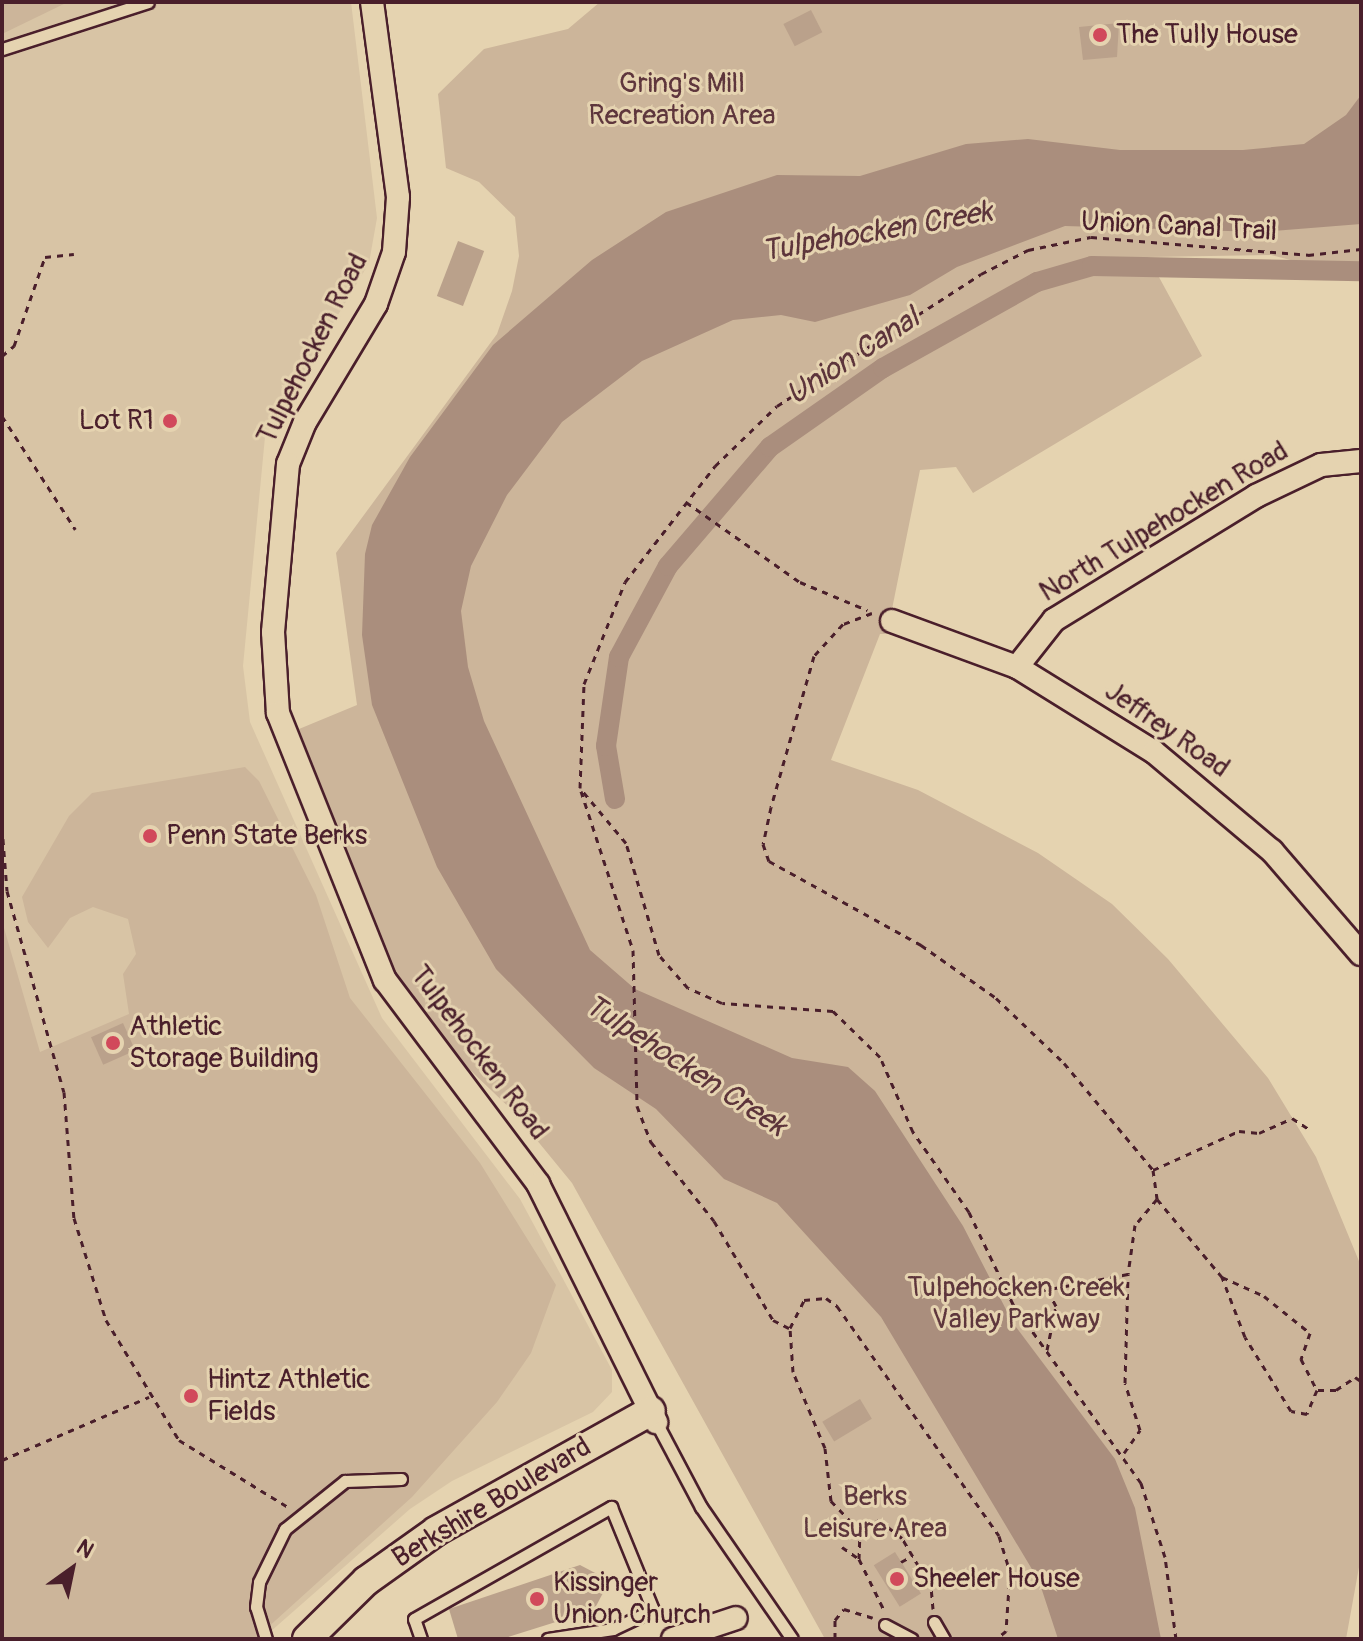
<!DOCTYPE html>
<html>
<head>
<meta charset="utf-8">
<style>
  body { margin:0 }
  #map { position:relative; width:1363px; height:1641px; overflow:hidden; background:#e5d3b0; font-family:Pangolin,sans-serif }
  div>[style] { position:absolute }
  [style*='--x'] { left:calc(var(--x)*1px); top:calc(var(--y)*1px); width:calc(var(--w)*1px); rotate:calc(var(--a)*1deg) }
  .built>* { inset:0; background:#d8c4a5 }
  .green>* { inset:0; background:#ccb59a }
  .water>* { inset:0; background:#aa8e7d }
  .canal>* { height:20px; margin:-10px; padding:0 10px; transform-origin:10px; border-radius:10px; background:#aa8e7d }
  .building>* { inset:0; background:#baa18b; transform-origin:0 0 }
  .path>* { height:3px; margin-top:-1.5px; transform-origin:0; background:repeating-linear-gradient(90deg,#4a1f2b 0 6px,transparent 0 12px) }
  .roads { filter:drop-shadow(2px 0 #4a1f2b) drop-shadow(-2px 0 #4a1f2b) drop-shadow(0 2px #4a1f2b) drop-shadow(0 -2px #4a1f2b) }
  .service>* { height:11px; margin:-5.5px; padding:0 5.5px; transform-origin:5.5px; border-radius:5.5px; background:#e5d3b0 }
  .minor>* { height:22px; margin:-11px; padding:0 11px; transform-origin:11px; border-radius:11px; background:#e5d3b0 }
  .tertiary>* { height:28px; margin:-14px; padding:0 14px; transform-origin:14px; border-radius:14px; background:#e5d3b0 }
  .dots>* { width:22px; height:22px; translate:-50% -50%; box-sizing:border-box; border:4px solid #e5d3b0; border-radius:50% }
  span { translate:-50% -50%; white-space:nowrap; text-align:center; line-height:1.15; -webkit-text-stroke:6px #e5d3b0; paint-order:stroke }
  .poi-label { font-size:28px; color:#4a1f2b }
  .left { translate:0 -50%; text-align:left }
  .right { translate:-100% -50%; text-align:right }
  .park-label { font-size:28px; color:#5e363c }
  .street-label { font-size:28px; color:#4a1f2b }
  .water-label { font-size:30px; color:#5d353b; font-style:italic }
  .frame { position:absolute; inset:0; border:4px solid #4a1f2b; pointer-events:none }
  .north { position:absolute; left:32px; top:1529px; width:80px; height:80px; -webkit-text-stroke:6px #e5d3b0; paint-order:stroke; rotate:33deg; font-size:22px; font-weight:700; line-height:32px; text-align:center; color:#4a1f2b }
  .north::after { content:''; display:block; margin:auto; width:28px; height:36px; background:#4a1f2b; clip-path:polygon(50% 0,100% 100%,50% 72%,0 100%) }
</style>
</head>
<body>
<div id="map">
  <div class="built">
    <div style="clip-path:polygon(2px 2px,351px 2px,377px 218px,369px 263px,265px 437px,243px 666px,250px 722px,382px 1018px,520px 1199px,612px 1370px,612px 1392px,593px 1412px,452px 1481px,410px 1509px,262px 1639px,2px 1639px)"></div>
  </div>
  <div class="green">
    <div style="clip-path:polygon(2px 2px,68px 2px,2px 34px)"></div>
    <div style="clip-path:polygon(600px 2px,1361px 2px,1361px 278px,1271px 255px,1148px 257px,1202px 356px,973px 493px,956px 467px,920px 470px,887px 634px,880px 634px,831px 760px,918px 790px,1038px 853px,1112px 904px,1168px 959px,1268px 1078px,1316px 1157px,1361px 1266px,1361px 1556px,1346px 1639px,825px 1639px,572px 1183px,513px 1111px,445px 1046px,389px 966px,299px 729px,357px 705px,336px 553px,497px 334px,512px 291px,519px 256px,515px 217px,479px 182px,446px 168px,438px 94px,484px 49px,568px 29px)"></div>
    <div style="clip-path:polygon(245px 767px,259px 781px,316px 895px,350px 998px,480px 1163px,556px 1285px,531px 1353px,497px 1402px,412px 1497px,255px 1639px,2px 1639px,2px 921px,40px 1052px,129px 1014px,123px 974px,136px 954px,128px 919px,93px 907px,70px 918px,48px 948px,28px 922px,22px 897px,69px 816px,92px 793px)"></div>
  </div>
  <div class="water">
    <div style="clip-path:polygon(1361px 95px,1361px 224px,1261px 232px,1065px 226px,957px 267px,910px 295px,815px 322px,781px 315px,733px 320px,642px 361px,562px 422px,507px 495px,471px 566px,461px 611px,468px 667px,484px 721px,590px 950px,635px 989px,792px 1058px,848px 1067px,875px 1091px,963px 1226px,1013px 1323px,1115px 1459px,1135px 1508px,1161px 1639px,1058px 1639px,1039px 1581px,881px 1317px,777px 1203px,724px 1179px,656px 1109px,594px 1068px,496px 969px,437px 867px,372px 705px,362px 635px,365px 554px,372px 525px,410px 457px,493px 345px,592px 260px,666px 212px,777px 175px,860px 176px,966px 144px,1028px 139px,1120px 150px,1243px 150px,1304px 144px,1346px 115px)"></div>
  </div>
  <div class="canal">
    <div style="--x:615;--y:799;--w:54;--a:-99.6"></div>
    <div style="--x:606;--y:746;--w:90;--a:-81.7"></div>
    <div style="--x:619;--y:657;--w:103;--a:-61.7"></div>
    <div style="--x:668;--y:566;--w:157;--a:-49.4"></div>
    <div style="--x:770;--y:447;--w:138;--a:-35"></div>
    <div style="--x:883;--y:368;--w:176;--a:-29.2"></div>
    <div style="--x:1037;--y:282;--w:57;--a:-16.2"></div>
    <div style="--x:1092;--y:266;--w:269;--a:1.1"></div>
  </div>
  <div class="building">
    <div style="left:811px;top:10px;width:25px;height:31px;rotate:63deg"></div>
    <div style="clip-path:polygon(1119px 23px,1117px 57px,1083px 60px,1079px 27px)"></div>
    <div style="left:458px;top:241px;width:28px;height:59px;rotate:21deg"></div>
    <div style="left:123px;top:1023px;width:30px;height:35px;rotate:66deg"></div>
    <div style="left:860px;top:1399px;width:23px;height:44px;rotate:59deg"></div>
    <div style="left:895px;top:1552px;width:49px;height:25px;rotate:58deg"></div>
    <div style="clip-path:polygon(580px 1565px,599px 1575px,604px 1591px,594px 1610px,502px 1639px,458px 1639px,449px 1609px)"></div>
  </div>
  <div class="path">
    <div style="--x:2;--y:356;--w:16;--a:-40"></div>
    <div style="--x:14;--y:346;--w:94;--a:-70.8"></div>
    <div style="--x:45;--y:257;--w:29;--a:-6"></div>
    <div style="--x:2;--y:416;--w:135;--a:57.1"></div>
    <div style="--x:686;--y:502;--w:139;--a:35.1"></div>
    <div style="--x:800;--y:582;--w:73;--a:22.7"></div>
    <div style="--x:872;--y:613;--w:31;--a:159"></div>
    <div style="--x:843;--y:624;--w:43;--a:132.2"></div>
    <div style="--x:814;--y:656;--w:157;--a:105.9"></div>
    <div style="--x:771;--y:807;--w:38;--a:102"></div>
    <div style="--x:763;--y:844;--w:18;--a:71"></div>
    <div style="--x:769;--y:861;--w:174;--a:28.9"></div>
    <div style="--x:921;--y:945;--w:92;--a:35.2"></div>
    <div style="--x:996;--y:998;--w:94;--a:43.7"></div>
    <div style="--x:1064;--y:1063;--w:139;--a:50.2"></div>
    <div style="--x:1153;--y:1170;--w:29;--a:82"></div>
    <div style="--x:1157;--y:1199;--w:34;--a:130"></div>
    <div style="--x:1135;--y:1225;--w:49;--a:98.1"></div>
    <div style="--x:1128;--y:1274;--w:121;--a:169.1"></div>
    <div style="--x:581;--y:791;--w:167;--a:71.9"></div>
    <div style="--x:633;--y:950;--w:156;--a:88.5"></div>
    <div style="--x:637;--y:1106;--w:39;--a:69"></div>
    <div style="--x:651;--y:1142;--w:101;--a:51.4"></div>
    <div style="--x:714;--y:1221;--w:115;--a:59.2"></div>
    <div style="--x:773;--y:1320;--w:18;--a:27"></div>
    <div style="--x:2;--y:827;--w:64;--a:85.5"></div>
    <div style="--x:7;--y:891;--w:209;--a:74.2"></div>
    <div style="--x:64;--y:1092;--w:126;--a:85.5"></div>
    <div style="--x:74;--y:1218;--w:107;--a:72.6"></div>
    <div style="--x:106;--y:1320;--w:140;--a:58.7"></div>
    <div style="--x:179;--y:1440;--w:128;--a:31.6"></div>
    <div style="--x:1153;--y:1170;--w:94;--a:-24.4"></div>
    <div style="--x:1239;--y:1131;--w:20;--a:6"></div>
    <div style="--x:1259;--y:1133;--w:36;--a:-24"></div>
    <div style="--x:1292;--y:1118;--w:20;--a:33"></div>
    <div style="--x:1157;--y:1199;--w:102;--a:50.2"></div>
    <div style="--x:1222;--y:1277;--w:46;--a:24.3"></div>
    <div style="--x:1264;--y:1296;--w:59;--a:38.8"></div>
    <div style="--x:1310;--y:1333;--w:28;--a:109"></div>
    <div style="--x:1301;--y:1359;--w:35;--a:63"></div>
    <div style="--x:1317;--y:1390;--w:26;--a:113"></div>
    <div style="--x:1307;--y:1414;--w:16;--a:-169"></div>
    <div style="--x:1291;--y:1411;--w:87;--a:-121.9"></div>
    <div style="--x:1245;--y:1337;--w:64;--a:-111"></div>
    <div style="--x:1047;--y:1350;--w:45;--a:-78.4"></div>
    <div style="--x:1056;--y:1306;--w:15;--a:-118"></div>
    <div style="--x:1318;--y:1390;--w:18;--a:0"></div>
    <div style="--x:1336;--y:1390;--w:23;--a:-34"></div>
    <div style="--x:1355;--y:1377;--w:7;--a:34"></div>
    <div style="--x:1124;--y:1453;--w:28;--a:-55"></div>
    <div style="--x:1140;--y:1430;--w:49;--a:-107.7"></div>
    <div style="--x:1125;--y:1383;--w:109;--a:-88.4"></div>
    <div style="--x:2;--y:1460;--w:160;--a:-23.2"></div>
    <div style="--x:842;--y:1547;--w:21;--a:35"></div>
    <div style="--x:859;--y:1559;--w:59;--a:63.9"></div>
    <div style="--x:859;--y:1559;--w:27;--a:-88"></div>
    <div style="--x:901;--y:1562;--w:13;--a:-29"></div>
    <div style="--x:933;--y:1609;--w:22;--a:-95"></div>
    <div style="--x:931;--y:1587;--w:57;--a:-120.6"></div>
    <div style="--x:902;--y:1538;--w:29;--a:-142"></div>
    <div style="--x:879;--y:1520;--w:22;--a:150"></div>
    <div style="--x:860;--y:1531;--w:42;--a:-134"></div>
    <div style="--x:831;--y:1501;--w:53;--a:-96.5"></div>
    <div style="--x:825;--y:1448;--w:82;--a:-112.8"></div>
    <div style="--x:793;--y:1372;--w:44;--a:-93.9"></div>
    <div style="--x:790;--y:1328;--w:31;--a:-63"></div>
    <div style="--x:804;--y:1300;--w:22;--a:-5"></div>
    <div style="--x:826;--y:1298;--w:14;--a:36"></div>
    <div style="--x:837;--y:1306;--w:281;--a:54.8"></div>
    <div style="--x:999;--y:1536;--w:37;--a:73"></div>
    <div style="--x:1010;--y:1571;--w:60;--a:93.8"></div>
    <div style="--x:1006;--y:1631;--w:13;--a:141"></div>
    <div style="--x:835;--y:1639;--w:19;--a:-90"></div>
    <div style="--x:835;--y:1620;--w:14;--a:-51"></div>
    <div style="--x:844;--y:1609;--w:30;--a:17"></div>
    <div style="--x:1176;--y:1639;--w:83;--a:-97.6"></div>
    <div style="--x:1165;--y:1557;--w:78;--a:-108"></div>
    <div style="--x:1141;--y:1483;--w:220;--a:-125.6"></div>
    <div style="--x:1013;--y:1304;--w:102;--a:-115.6"></div>
    <div style="--x:969;--y:1212;--w:98;--a:-125"></div>
    <div style="--x:913;--y:1132;--w:82;--a:-113.7"></div>
    <div style="--x:880;--y:1057;--w:66;--a:-135.6"></div>
    <div style="--x:833;--y:1011;--w:111;--a:-175.9"></div>
    <div style="--x:722;--y:1003;--w:37;--a:-156"></div>
    <div style="--x:688;--y:988;--w:44;--a:-131.3"></div>
    <div style="--x:659;--y:955;--w:117;--a:-106.4"></div>
    <div style="--x:626;--y:843;--w:72;--a:-129.9"></div>
    <div style="--x:580;--y:788;--w:104;--a:-87.8"></div>
    <div style="--x:584;--y:684;--w:110;--a:-68.1"></div>
    <div style="--x:625;--y:582;--w:147;--a:-52.2"></div>
    <div style="--x:715;--y:466;--w:86;--a:-44.1"></div>
    <div style="--x:777;--y:406;--w:243;--a:-32.9"></div>
    <div style="--x:981;--y:274;--w:53;--a:-27.1"></div>
    <div style="--x:1028;--y:250;--w:64;--a:-11.7"></div>
    <div style="--x:1091;--y:237;--w:218;--a:4.7"></div>
    <div style="--x:1308;--y:255;--w:53;--a:-6.5"></div>
  </div>
  <div class="roads">
    <div class="service">
      <div style="--x:2;--y:49;--w:153;--a:-17.8"></div>
      <div style="--x:656;--y:1422;--w:96;--a:62.1"></div>
      <div style="--x:701;--y:1507;--w:160;--a:55.4"></div>
      <div style="--x:934;--y:1622;--w:20;--a:60"></div>
      <div style="--x:885;--y:1625;--w:30;--a:28"></div>
      <div style="--x:266;--y:1639;--w:34;--a:-107"></div>
      <div style="--x:256;--y:1607;--w:25;--a:-83"></div>
      <div style="--x:259;--y:1582;--w:59;--a:-63.9"></div>
      <div style="--x:285;--y:1529;--w:77;--a:-38.7"></div>
      <div style="--x:345;--y:1481;--w:56;--a:-2"></div>
      <div style="--x:421;--y:1639;--w:21;--a:-109"></div>
      <div style="--x:414;--y:1619;--w:227;--a:-29.6"></div>
      <div style="--x:611;--y:1507;--w:111;--a:67.8"></div>
      <div style="--x:653;--y:1610;--w:44;--a:154.6"></div>
      <div style="--x:613;--y:1629;--w:66;--a:171.3"></div>
    </div>
    <div class="minor">
      <div style="--x:372;--y:2;--w:197;--a:82.4"></div>
      <div style="--x:398;--y:197;--w:55;--a:94.2"></div>
      <div style="--x:394;--y:252;--w:55;--a:109.1"></div>
      <div style="--x:376;--y:304;--w:138;--a:121"></div>
      <div style="--x:305;--y:422;--w:45;--a:112"></div>
      <div style="--x:288;--y:464;--w:169;--a:95.1"></div>
      <div style="--x:273;--y:632;--w:81;--a:86.5"></div>
      <div style="--x:278;--y:713;--w:288;--a:68.2"></div>
      <div style="--x:385;--y:980;--w:255;--a:53.1"></div>
      <div style="--x:538;--y:1184;--w:266;--a:63.6"></div>
      <div style="--x:892;--y:621;--w:133;--a:20.2"></div>
      <div style="--x:1017;--y:667;--w:161;--a:31.8"></div>
      <div style="--x:1154;--y:752;--w:154;--a:40"></div>
      <div style="--x:1272;--y:851;--w:136;--a:49.2"></div>
      <div style="--x:1017;--y:667;--w:60;--a:-51.8"></div>
      <div style="--x:1054;--y:620;--w:237;--a:-31.5"></div>
      <div style="--x:1256;--y:496;--w:72;--a:-25.5"></div>
      <div style="--x:1321;--y:465;--w:40;--a:-5.7"></div>
      <div style="--x:673;--y:1639;--w:66;--a:-18.4"></div>
    </div>
    <div class="tertiary">
      <div style="--x:307;--y:1639;--w:83;--a:-44.5"></div>
      <div style="--x:366;--y:1581;--w:86;--a:-35.5"></div>
      <div style="--x:436;--y:1531;--w:246;--a:-29.2"></div>
    </div>
  </div>
  <div class="dots">
    <div style="left:1100px;top:35px;background:#d1495b"></div>
    <div style="left:170px;top:421px;background:#d1495b"></div>
    <div style="left:150px;top:836px;background:#d1495b"></div>
    <div style="left:113px;top:1043px;background:#d1495b"></div>
    <div style="left:191px;top:1396px;background:#d1495b"></div>
    <div style="left:897px;top:1579px;background:#d1495b"></div>
    <div style="left:537px;top:1599px;background:#d1495b"></div>
  </div>
  <div class="poi-label">
    <span class="left" style="left:1116px;top:35px">The Tully House</span>
    <span class="right" style="left:154px;top:421px">Lot R1</span>
    <span class="left" style="left:166px;top:836px">Penn State Berks</span>
    <span class="left" style="left:129px;top:1043px">Athletic<br>Storage Building</span>
    <span class="left" style="left:207px;top:1396px">Hintz Athletic<br>Fields</span>
    <span class="left" style="left:913px;top:1579px">Sheeler House</span>
    <span class="left" style="left:553px;top:1599px">Kissinger<br>Union Church</span>
  </div>
  <div class="park-label">
    <span style="left:682px;top:100px">Gring's Mill<br>Recreation Area</span>
    <span style="left:1016px;top:1304px">Tulpehocken Creek<br>Valley Parkway</span>
    <span style="left:875px;top:1513px">Berks<br>Leisure Area</span>
  </div>
  <div class="street-label">
    <span style="left:1179px;top:227px;rotate:3deg">Union Canal Trail</span>
    <span style="left:313px;top:349px;rotate:-63deg">Tulpehocken Road</span>
    <span style="left:1164px;top:522px;rotate:-31deg">North Tulpehocken Road</span>
    <span style="left:1167px;top:730px;rotate:35deg">Jeffrey Road</span>
    <span style="left:479px;top:1053px;rotate:53deg">Tulpehocken Road</span>
    <span style="left:492px;top:1503px;rotate:-31deg">Berkshire Boulevard</span>
  </div>
  <div class="water-label">
    <span style="left:877px;top:232px;rotate:-10deg">Tulpehocken Creek</span>
    <span style="left:853px;top:357px;rotate:-33deg">Union Canal</span>
    <span style="left:685px;top:1066px;rotate:33deg">Tulpehocken Creek</span>
  </div>
  <div class="frame"></div>
  <div class="north">N</div>
</div>
</body>
</html>
